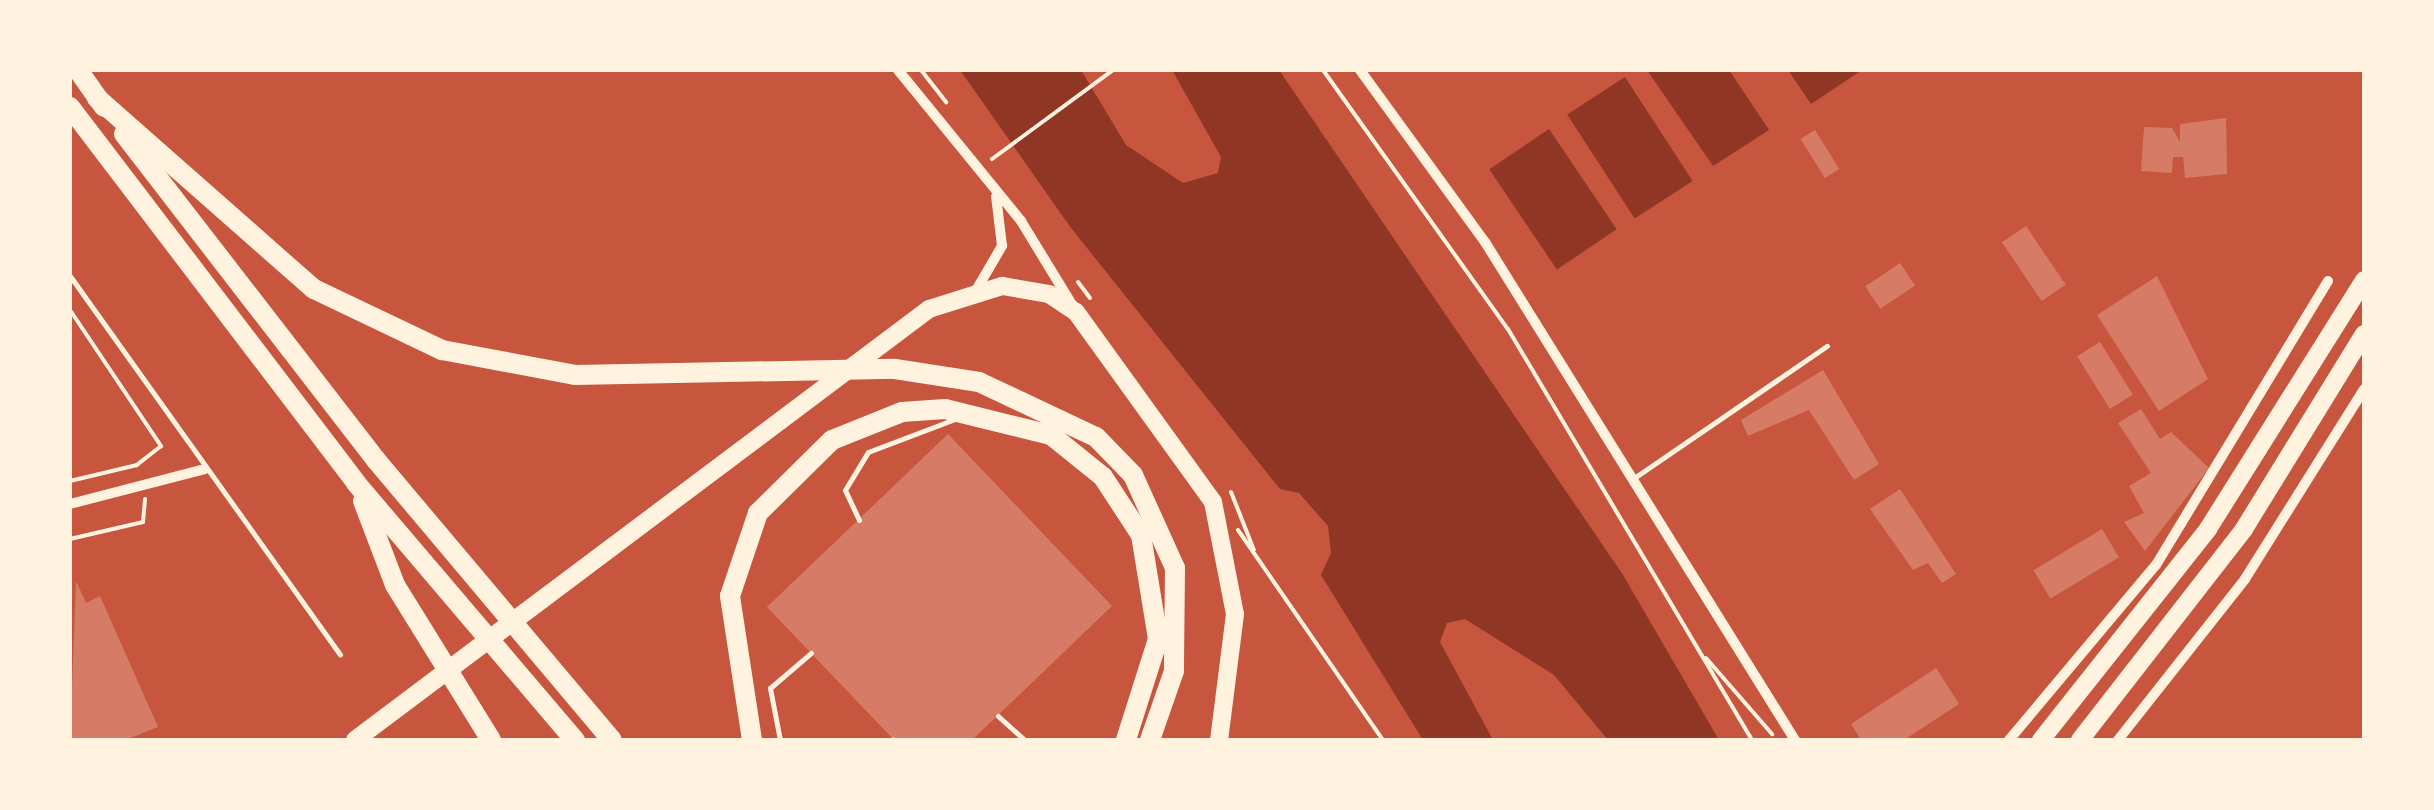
<!DOCTYPE html>
<html>
<head>
<meta charset="utf-8">
<style>
  body { margin:0 }
  #map { position:relative; width:2434px; height:810px; overflow:hidden; background:#c8553d; font-family:"Exo 2",sans-serif }
  div>[style] { position:absolute }
  [style*='--x'] { left:calc(var(--x)*1px); top:calc(var(--y)*1px); width:calc(var(--w)*1px); rotate:calc(var(--a)*1deg) }
  .water>* { inset:0; background:#8f3625; transform-origin:0 0 }
  .building>* { inset:0; background:#d67c66; transform-origin:0 0 }
  .path>* { height:4px; margin:-2px; padding:0 2px; transform-origin:2px; border-radius:2px; background:#fff3e0 }
  .service>* { height:5px; margin:-2.5px; padding:0 2.5px; transform-origin:2.5px; border-radius:2.5px; background:#fff3e0 }
  .minor>* { height:10px; margin:-5px; padding:0 5px; transform-origin:5px; border-radius:5px; background:#fff3e0 }
  .primary>* { height:18px; margin:-9px; padding:0 9px; transform-origin:9px; border-radius:9px; background:#fff3e0 }
  .trunk>* { height:18px; margin:-9px; padding:0 9px; transform-origin:9px; border-radius:9px; background:#fff3e0 }
  .motorway>* { height:20px; margin:-10px; padding:0 10px; transform-origin:10px; border-radius:10px; background:#fff3e0 }
  span { translate:-50% -50%; white-space:nowrap; text-align:center; line-height:1.15; -webkit-text-stroke:8px #fff3e0; paint-order:stroke }
  .frame { position:absolute; inset:0; border:72px solid #fff3e0; pointer-events:none }
</style>
</head>
<body>
<div id="map">
  <div class="water">
    <div style="clip-path:polygon(960px 70px,1081px 70px,1126px 145px,1183px 183px,1218px 173px,1221px 157px,1172px 70px,1279px 70px,1623px 575px,1719px 740px,1608px 740px,1554px 675px,1465px 619px,1447px 623px,1440px 642px,1493px 740px,1423px 740px,1321px 575px,1331px 553px,1328px 526px,1299px 493px,1280px 489px,1071px 228px)"></div>
    <div style="clip-path:polygon(1647px 70px,1729px 70px,1769px 130px,1713px 166px)"></div>
    <div style="clip-path:polygon(1788px 70px,1862px 70px,1811px 104px)"></div>
    <div style="left:1625px;top:77px;width:124px;height:69px;rotate:57deg"></div>
    <div style="left:1549px;top:129px;width:121px;height:72px;rotate:56deg"></div>
  </div>
  <div class="building">
    <div style="clip-path:polygon(2226px 118px,2227px 174px,2185px 178px,2183px 157px,2173px 157px,2172px 173px,2141px 171px,2144px 127px,2172px 128px,2180px 142px,2180px 124px)"></div>
    <div style="left:1815px;top:130px;width:46px;height:17px;rotate:58deg"></div>
    <div style="left:2026px;top:226px;width:71px;height:29px;rotate:56deg"></div>
    <div style="left:1900px;top:263px;width:27px;height:42px;rotate:56deg"></div>
    <div style="clip-path:polygon(2157px 276px,2208px 379px,2159px 411px,2097px 315px)"></div>
    <div style="left:2100px;top:342px;width:62px;height:27px;rotate:58deg"></div>
    <div style="clip-path:polygon(1823px 370px,1879px 464px,1854px 480px,1809px 410px,1748px 436px,1741px 420px)"></div>
    <div style="clip-path:polygon(2141px 409px,2160px 439px,2171px 432px,2209px 468px,2145px 551px,2124px 522px,2144px 513px,2129px 486px,2151px 473px,2118px 423px)"></div>
    <div style="clip-path:polygon(948px 434px,1112px 606px,972px 740px,894px 740px,767px 607px)"></div>
    <div style="clip-path:polygon(1900px 489px,1956px 574px,1942px 583px,1928px 563px,1913px 570px,1870px 509px)"></div>
    <div style="left:2102px;top:529px;width:33px;height:80px;rotate:59deg"></div>
    <div style="clip-path:polygon(76px 581px,86px 603px,100px 596px,158px 727px,125px 740px,70px 740px)"></div>
    <div style="clip-path:polygon(1936px 668px,1959px 704px,1904px 740px,1861px 740px,1851px 724px)"></div>
  </div>
  <div class="path">
    <div style="--x:921;--y:70;--w:41;--a:52"></div>
    <div style="--x:1323;--y:70;--w:318;--a:54.5"></div>
    <div style="--x:1508;--y:329;--w:478;--a:59.3"></div>
    <div style="--x:992;--y:159;--w:150;--a:-36.3"></div>
    <div style="--x:1078;--y:282;--w:20;--a:53"></div>
    <div style="--x:70;--y:310;--w:164;--a:56.2"></div>
    <div style="--x:161;--y:446;--w:31;--a:142"></div>
    <div style="--x:137;--y:465;--w:69;--a:166.6"></div>
    <div style="--x:1231;--y:492;--w:62;--a:68.4"></div>
    <div style="--x:1238;--y:530;--w:255;--a:55.4"></div>
    <div style="--x:70;--y:539;--w:75;--a:-13.1"></div>
    <div style="--x:143;--y:522;--w:23;--a:-85"></div>
    <div style="--x:1706;--y:658;--w:101;--a:49"></div>
  </div>
  <div class="service">
    <div style="--x:70;--y:276;--w:465;--a:54.5"></div>
    <div style="--x:1634;--y:478;--w:234;--a:-34.4"></div>
    <div style="--x:859;--y:520;--w:33;--a:-115"></div>
    <div style="--x:845;--y:490;--w:44;--a:-58.8"></div>
    <div style="--x:868;--y:452;--w:93;--a:-20.8"></div>
    <div style="--x:998;--y:716;--w:36;--a:42"></div>
    <div style="--x:780;--y:740;--w:53;--a:-100.9"></div>
    <div style="--x:770;--y:688;--w:54;--a:-40.5"></div>
    <div style="--x:892;--y:740;--w:1;--a:-45"></div>
  </div>
  <div class="minor">
    <div style="--x:898;--y:70;--w:195;--a:50.8"></div>
    <div style="--x:1021;--y:221;--w:105;--a:58.6"></div>
    <div style="--x:1360;--y:70;--w:213;--a:54"></div>
    <div style="--x:1485;--y:242;--w:587;--a:58.1"></div>
    <div style="--x:978;--y:287;--w:48;--a:-59.7"></div>
    <div style="--x:1002;--y:246;--w:50;--a:-96.8"></div>
    <div style="--x:70;--y:504;--w:139;--a:-14.5"></div>
    <div style="--x:2009;--y:740;--w:229;--a:-50"></div>
    <div style="--x:2156;--y:565;--w:332;--a:-58.8"></div>
    <div style="--x:2118;--y:740;--w:205;--a:-51.7"></div>
    <div style="--x:2245;--y:579;--w:224;--a:-57.9"></div>
  </div>
  <div class="primary">
    <div style="--x:355;--y:740;--w:718;--a:-36.9"></div>
    <div style="--x:929;--y:309;--w:77;--a:-17.5"></div>
    <div style="--x:1002;--y:286;--w:48;--a:9.7"></div>
    <div style="--x:1049;--y:294;--w:32;--a:34"></div>
    <div style="--x:1076;--y:312;--w:234;--a:54.2"></div>
    <div style="--x:1213;--y:502;--w:114;--a:78.9"></div>
    <div style="--x:1235;--y:614;--w:127;--a:97.2"></div>
  </div>
  <div class="trunk">
    <div style="--x:2041;--y:740;--w:269;--a:-51.6"></div>
    <div style="--x:2208;--y:529;--w:294;--a:-57.9"></div>
    <div style="--x:2080;--y:740;--w:267;--a:-52.1"></div>
    <div style="--x:2244;--y:529;--w:229;--a:-58.4"></div>
  </div>
  <div class="motorway">
    <div style="--x:78;--y:70;--w:45;--a:54.9"></div>
    <div style="--x:97;--y:98;--w:289;--a:41.4"></div>
    <div style="--x:314;--y:289;--w:142;--a:25.5"></div>
    <div style="--x:442;--y:350;--w:135;--a:10.6"></div>
    <div style="--x:575;--y:375;--w:320;--a:-1.1"></div>
    <div style="--x:895;--y:369;--w:85;--a:8.8"></div>
    <div style="--x:979;--y:382;--w:129;--a:25.2"></div>
    <div style="--x:1096;--y:437;--w:53;--a:45.8"></div>
    <div style="--x:1133;--y:475;--w:102;--a:65.7"></div>
    <div style="--x:1175;--y:568;--w:103;--a:90.6"></div>
    <div style="--x:1174;--y:671;--w:73;--a:109.2"></div>
    <div style="--x:70;--y:107;--w:472;--a:52.7"></div>
    <div style="--x:356;--y:483;--w:338;--a:49.6"></div>
    <div style="--x:124;--y:134;--w:412;--a:52.3"></div>
    <div style="--x:376;--y:460;--w:366;--a:49.9"></div>
    <div style="--x:363;--y:501;--w:90;--a:69.1"></div>
    <div style="--x:395;--y:585;--w:182;--a:58.2"></div>
    <div style="--x:752;--y:740;--w:146;--a:-98.7"></div>
    <div style="--x:730;--y:596;--w:88;--a:-71.4"></div>
    <div style="--x:758;--y:513;--w:104;--a:-44.6"></div>
    <div style="--x:832;--y:440;--w:75;--a:-21.8"></div>
    <div style="--x:902;--y:412;--w:43;--a:-4"></div>
    <div style="--x:945;--y:409;--w:109;--a:13.8"></div>
    <div style="--x:1051;--y:435;--w:67;--a:38.9"></div>
    <div style="--x:1103;--y:477;--w:69;--a:56.8"></div>
    <div style="--x:1141;--y:535;--w:105;--a:80.7"></div>
    <div style="--x:1158;--y:639;--w:106;--a:107.6"></div>
  </div>
  <div class="frame"></div>
</div>
</body>
</html>
